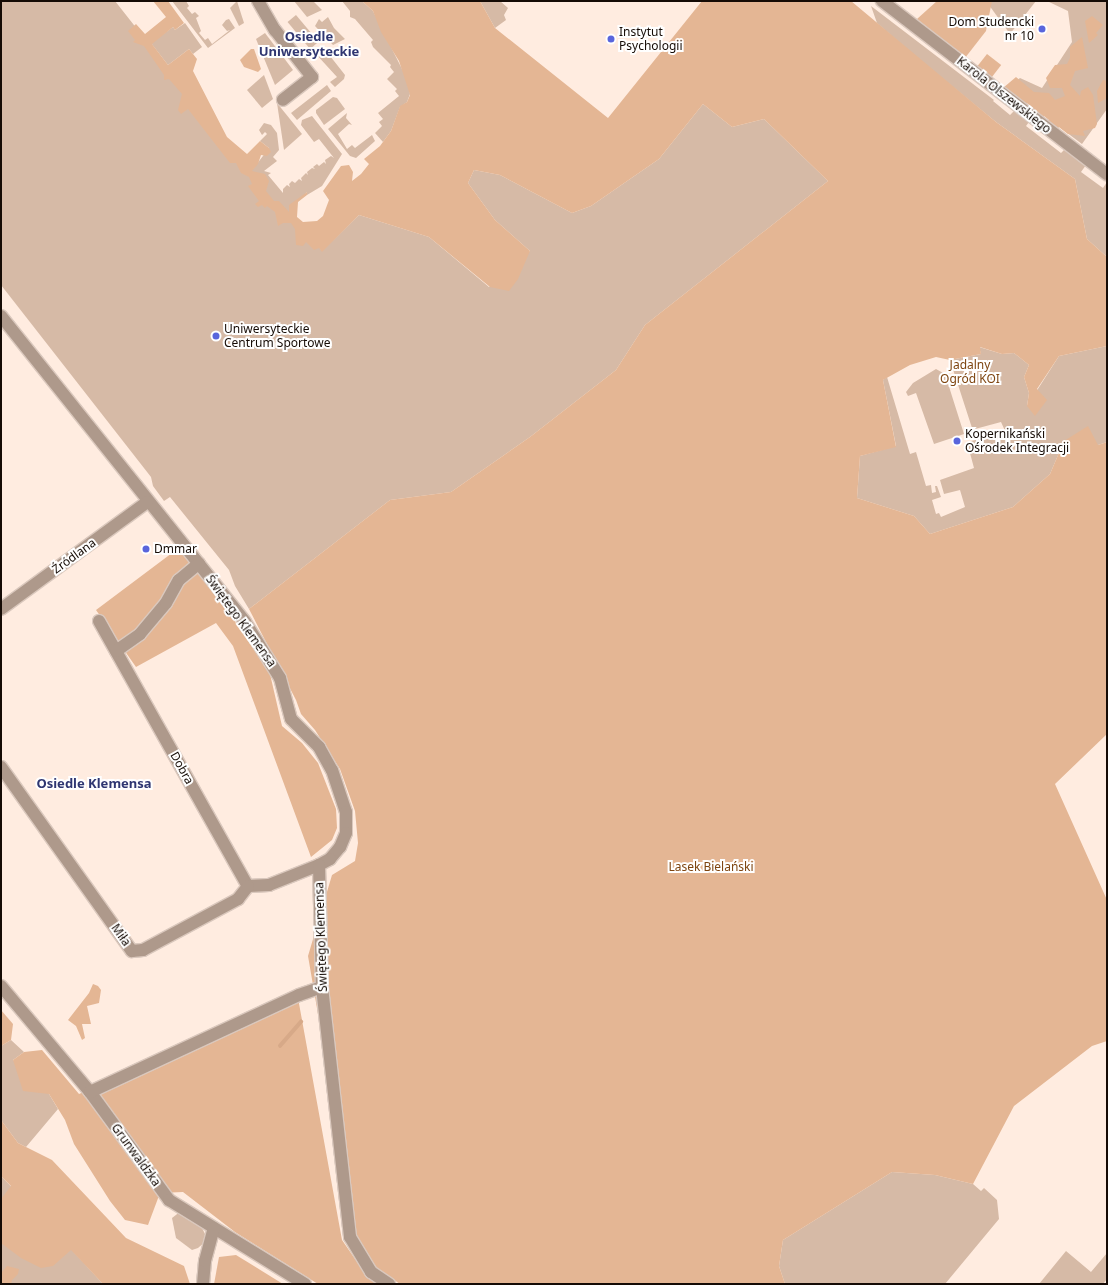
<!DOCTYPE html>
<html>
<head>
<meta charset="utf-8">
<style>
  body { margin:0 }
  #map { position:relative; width:1108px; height:1285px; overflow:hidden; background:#ffece0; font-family:"Noto Sans",sans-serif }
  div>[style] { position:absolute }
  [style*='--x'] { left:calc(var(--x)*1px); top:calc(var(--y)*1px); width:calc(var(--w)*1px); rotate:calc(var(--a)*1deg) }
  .green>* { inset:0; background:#d6baa6; transform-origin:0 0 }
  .forest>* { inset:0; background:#e4b694; transform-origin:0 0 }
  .stream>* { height:3.5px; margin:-1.75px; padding:0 1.75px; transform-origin:1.75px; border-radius:1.75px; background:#d7a988 }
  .roads { filter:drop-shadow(1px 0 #dac8bd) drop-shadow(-1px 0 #dac8bd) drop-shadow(0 1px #dac8bd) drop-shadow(0 -1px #dac8bd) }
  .minor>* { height:12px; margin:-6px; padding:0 6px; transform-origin:6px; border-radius:6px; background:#ae998b }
  .dots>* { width:11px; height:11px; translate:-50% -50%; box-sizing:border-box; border:2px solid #fff; border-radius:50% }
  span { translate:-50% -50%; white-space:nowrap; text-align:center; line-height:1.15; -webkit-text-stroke:4px #fff; paint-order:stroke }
  .poi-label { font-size:12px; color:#150b05 }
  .right { translate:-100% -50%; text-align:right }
  .left { translate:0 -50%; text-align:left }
  .street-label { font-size:12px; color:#150b05 }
  .park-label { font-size:12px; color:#7e440f }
  .neighbourhood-label { font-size:13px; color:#2f3671; font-weight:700 }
  .frame { position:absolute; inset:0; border:2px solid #150b05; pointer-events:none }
</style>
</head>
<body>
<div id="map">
  <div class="green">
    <div style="clip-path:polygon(1px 1px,115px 1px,167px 67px,253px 169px,269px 148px,260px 141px,267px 134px,265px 132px,262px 135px,259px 130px,264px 123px,271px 125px,277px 133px,279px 150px,273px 157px,277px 161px,264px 171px,271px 173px,268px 175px,283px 193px,283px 189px,287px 185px,290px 187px,289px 184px,292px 181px,295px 183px,299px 179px,302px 181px,301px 178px,306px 173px,308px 175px,307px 172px,312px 168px,315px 169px,313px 167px,317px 164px,319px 166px,324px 162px,326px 164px,325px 160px,331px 156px,334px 158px,319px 139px,314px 142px,301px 125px,302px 120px,312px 116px,342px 154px,322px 186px,307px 195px,307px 192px,290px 209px,322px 251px,359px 215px,429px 237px,489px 287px,530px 251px,495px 220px,468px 183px,474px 170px,500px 175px,572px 213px,591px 206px,659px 159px,703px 104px,732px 127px,764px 119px,828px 181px,645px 325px,616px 370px,530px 437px,451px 492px,390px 500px,249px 609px,235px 586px,229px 570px,170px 497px,164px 501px,153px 486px,151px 477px,1px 285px)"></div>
    <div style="clip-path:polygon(172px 1px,186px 1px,189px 6px,187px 8px,192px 14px,195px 12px,199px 16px,196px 18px,201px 31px,199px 33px,205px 40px,208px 38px,212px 44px,230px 30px,227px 31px,222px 25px,226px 20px,229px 19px,235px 28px,208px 48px)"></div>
    <div style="clip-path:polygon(237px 1px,244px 23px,239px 26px,230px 8px)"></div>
    <div style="clip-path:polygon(294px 1px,313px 1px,322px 10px,307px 17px)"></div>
    <div style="clip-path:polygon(342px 1px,362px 1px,373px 11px,407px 79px,410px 94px,407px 102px,400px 107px,391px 131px,383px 142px,375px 133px,382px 126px,379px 122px,383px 119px,378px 113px,399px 96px,395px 91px,397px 89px,387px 79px,394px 72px,390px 67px,391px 65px,373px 47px,371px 42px,373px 40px,355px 19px,350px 17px,350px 11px)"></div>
    <div style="clip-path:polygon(480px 1px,500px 1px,508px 8px,504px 15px,506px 20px,495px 28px)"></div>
    <div style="clip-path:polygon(986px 1px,1036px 1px,1010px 34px)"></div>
    <div style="clip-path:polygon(1047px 1px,1107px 1px,1107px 109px,1082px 144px,1007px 88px,1020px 78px,1042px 88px,1072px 42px,1068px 11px)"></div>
    <div style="clip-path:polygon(871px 6px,994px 100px,993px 101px,1010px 115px,1015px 110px,1029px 122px,1026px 126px,1061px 153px,1064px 150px,1086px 165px,1081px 172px,1103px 188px,1107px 182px,1107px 257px,1087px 239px,1075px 179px,996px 122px,914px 55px,877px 23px)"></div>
    <div style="left:296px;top:15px;width:35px;height:11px;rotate:50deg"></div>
    <div style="clip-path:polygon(328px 17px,334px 28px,345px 39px,333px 45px,315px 26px,319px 19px,322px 22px)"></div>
    <div style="clip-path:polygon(185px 23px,202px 47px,193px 54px,189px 49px,168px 65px,151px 43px,173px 27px,175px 30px)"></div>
    <div style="clip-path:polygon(265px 33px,293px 70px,275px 85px,256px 39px)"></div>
    <div style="clip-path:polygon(323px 47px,345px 75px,344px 79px,335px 87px,330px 82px,337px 77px,315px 53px)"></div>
    <div style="clip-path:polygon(264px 75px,273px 99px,262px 108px,247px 90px)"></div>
    <div style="clip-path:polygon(327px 85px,331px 91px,297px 120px,291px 113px)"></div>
    <div style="clip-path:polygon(333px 97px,337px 98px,345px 109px,324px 125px,316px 113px,316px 110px)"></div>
    <div style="clip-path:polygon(277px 103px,302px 134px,284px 150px)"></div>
    <div style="clip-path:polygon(347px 113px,346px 118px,352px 125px,349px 124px,338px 134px,347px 149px,352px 145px,355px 148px,372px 135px,375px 141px,356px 158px,350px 156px,328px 129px)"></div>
    <div style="clip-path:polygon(1107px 346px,1107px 442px,1098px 445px,1064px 441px,1050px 474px,1013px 507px,930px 534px,914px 516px,857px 498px,860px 456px,896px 446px,883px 380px,887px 377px,910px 454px,916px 452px,926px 486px,931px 485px,932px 493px,936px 492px,935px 486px,937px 486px,941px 497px,932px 500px,936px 514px,939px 513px,941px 517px,965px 507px,960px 490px,944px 494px,940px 480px,974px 468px,967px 442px,1006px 433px,1001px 422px,975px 429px,972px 428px,950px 360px,981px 354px,979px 347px,1002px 354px,1014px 353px,1029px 365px,1024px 377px,1029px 393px,1027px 406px,1059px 356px)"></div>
    <div style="clip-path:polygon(936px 369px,945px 374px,964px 434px,934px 444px,916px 393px,908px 396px,906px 392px,913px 383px)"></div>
    <div style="clip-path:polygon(11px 1040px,24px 1052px,13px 1060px,49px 1094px,58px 1109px,26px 1147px,18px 1143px,1px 1120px,1px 1046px)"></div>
    <div style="clip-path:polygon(892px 1172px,935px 1175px,973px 1184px,981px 1191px,984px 1188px,997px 1200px,999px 1219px,945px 1284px,785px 1284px,779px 1266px,783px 1240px)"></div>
    <div style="clip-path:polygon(1px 1176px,71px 1249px,103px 1284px,1px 1284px)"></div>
    <div style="clip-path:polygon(181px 1211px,201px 1226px,205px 1234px,206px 1241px,198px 1248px,192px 1250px,176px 1238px,172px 1218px)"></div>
    <div style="clip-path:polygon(1066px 1251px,1091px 1272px,1107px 1253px,1107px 1279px,1103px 1284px,1039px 1284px)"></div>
  </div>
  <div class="forest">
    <div style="clip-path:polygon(153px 1px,168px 1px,184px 23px,175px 30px,173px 27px,152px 44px,168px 65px,189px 49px,197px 59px,193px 71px,227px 137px,247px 154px,260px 141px,269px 148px,271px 152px,267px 156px,261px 155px,258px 164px,252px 171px,265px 174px,269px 181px,266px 191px,274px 201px,279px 201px,289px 212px,289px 205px,307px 192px,307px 195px,298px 202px,297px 217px,303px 222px,317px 221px,323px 216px,329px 200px,323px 191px,341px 166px,349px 165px,353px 172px,352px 181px,361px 174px,369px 164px,364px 159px,380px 146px,391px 131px,400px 106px,407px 102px,410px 95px,399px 61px,381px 32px,373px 11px,362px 1px,480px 1px,495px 28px,608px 118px,702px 1px,851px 1px,996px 122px,1075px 179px,1087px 239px,1107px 257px,1107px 346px,1059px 356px,1037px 389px,1047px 400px,1035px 416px,1027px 406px,1029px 393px,1024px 377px,1029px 365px,1014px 353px,1002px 354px,980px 347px,981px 354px,950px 360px,936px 357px,910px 365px,883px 380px,896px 447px,860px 456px,857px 498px,914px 516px,930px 534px,1013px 507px,1050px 474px,1064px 441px,1088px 426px,1098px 445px,1107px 442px,1107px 734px,1055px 784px,1107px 900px,1107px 1041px,1092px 1046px,1014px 1106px,973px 1184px,935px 1175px,892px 1172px,783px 1240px,779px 1266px,785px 1284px,400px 1284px,375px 1267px,356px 1235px,308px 956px,332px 875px,355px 861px,358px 843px,355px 811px,340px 769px,315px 730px,301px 714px,296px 700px,249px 609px,390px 500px,451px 492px,530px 437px,616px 370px,645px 325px,828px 181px,764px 119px,732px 127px,703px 104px,659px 159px,591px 206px,572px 213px,500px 175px,474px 170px,468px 183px,495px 220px,530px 251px,518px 279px,509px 291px,490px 287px,429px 237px,359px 215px,322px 252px,319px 248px,314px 250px,306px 242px,303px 246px,296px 245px,295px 229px,291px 223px,283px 223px,278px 226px,275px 212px,267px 206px,265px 208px,262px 205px,258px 207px,255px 204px,259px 201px,248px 186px,252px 184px,249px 177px,241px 173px,236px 163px,230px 163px,188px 109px,181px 114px,178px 110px,182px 94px,169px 79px,164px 80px,164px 75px,144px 46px,133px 42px,135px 40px,128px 31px,136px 24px,145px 34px,166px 17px)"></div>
    <div style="clip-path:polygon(937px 1px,992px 1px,986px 31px,965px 58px,917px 19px)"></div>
    <div style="clip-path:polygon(1092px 16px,1103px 25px,1096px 33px,1098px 35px,1089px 43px,1085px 21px)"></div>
    <div style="clip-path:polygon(1082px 37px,1088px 68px,1075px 71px,1070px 85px,1080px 96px,1081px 91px,1088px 87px,1093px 95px,1097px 124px,1095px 128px,1083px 131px,1085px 136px,1068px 134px,1059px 127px,1056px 131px,1048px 122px,1049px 120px,1044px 116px,1042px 119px,1032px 112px,1033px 108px,1027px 103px,1025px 107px,1003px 88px,1016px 77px,1034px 92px,1049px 93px,1055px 100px,1065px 96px,1062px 88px,1050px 88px,1046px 78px,1055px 65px,1067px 64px,1070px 58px,1070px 47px)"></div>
    <div style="clip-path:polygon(251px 49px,254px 49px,261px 69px,258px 72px,244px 67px,240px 60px)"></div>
    <div style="left:987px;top:54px;width:18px;height:15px;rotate:38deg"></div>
    <div style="clip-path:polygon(1103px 80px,1107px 81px,1107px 98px,1098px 103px,1097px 91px)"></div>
    <div style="clip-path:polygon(172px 553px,184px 555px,236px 623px,270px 674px,282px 726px,302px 743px,318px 763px,336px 809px,337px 828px,332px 840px,311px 857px,233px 646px,216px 623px,136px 667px,96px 610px)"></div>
    <div style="clip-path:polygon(93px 984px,98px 986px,101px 990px,99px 1003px,87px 1006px,91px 1024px,82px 1024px,85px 1038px,82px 1040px,76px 1026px,68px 1020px,89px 993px)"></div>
    <div style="clip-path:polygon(298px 998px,342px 1240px,368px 1278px,377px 1284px,318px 1284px,235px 1232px,183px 1192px,160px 1193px,148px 1225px,125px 1220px,110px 1201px,74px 1144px,65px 1120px,49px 1094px,23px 1091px,13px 1060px,24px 1052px,42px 1050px,79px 1094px)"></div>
    <div style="clip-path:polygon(1px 1010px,13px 1024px,11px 1040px,1px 1046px)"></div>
    <div style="clip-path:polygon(1px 1120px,18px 1143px,52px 1160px,126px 1238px,184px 1266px,190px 1284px,103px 1284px,71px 1250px,53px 1266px,41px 1268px,21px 1258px,1px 1243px,1px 1199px,11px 1186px,1px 1176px)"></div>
    <div style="clip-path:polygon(236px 1255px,283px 1284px,214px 1284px,219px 1257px)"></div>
    <div style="clip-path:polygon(7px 1266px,19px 1269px,18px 1274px,12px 1280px,11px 1284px,1px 1284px,1px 1273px)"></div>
  </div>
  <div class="stream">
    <div style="--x:280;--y:1046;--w:32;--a:-49"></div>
  </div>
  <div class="roads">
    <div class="minor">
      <div style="--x:258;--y:1;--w:34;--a:60"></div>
      <div style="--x:275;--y:30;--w:60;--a:51.8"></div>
      <div style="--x:312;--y:77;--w:37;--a:142"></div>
      <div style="--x:882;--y:1;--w:284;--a:37.6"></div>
      <div style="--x:1;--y:316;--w:391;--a:51.4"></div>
      <div style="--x:245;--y:622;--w:66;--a:58"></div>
      <div style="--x:280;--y:678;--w:42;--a:75"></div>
      <div style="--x:291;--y:719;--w:40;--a:45"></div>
      <div style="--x:319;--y:747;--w:26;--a:61"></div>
      <div style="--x:332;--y:770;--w:44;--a:71.6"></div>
      <div style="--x:346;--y:812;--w:21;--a:90"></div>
      <div style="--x:346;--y:833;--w:15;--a:113"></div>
      <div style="--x:340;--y:847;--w:16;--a:130"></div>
      <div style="--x:330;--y:859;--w:13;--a:151"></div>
      <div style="--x:319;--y:865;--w:54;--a:158.2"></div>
      <div style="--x:269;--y:885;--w:21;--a:177"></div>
      <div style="--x:1;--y:609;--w:181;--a:-36.2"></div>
      <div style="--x:99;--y:621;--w:304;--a:60.7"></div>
      <div style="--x:116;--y:651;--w:29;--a:-35"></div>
      <div style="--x:140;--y:634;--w:40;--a:-50"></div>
      <div style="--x:166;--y:603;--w:26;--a:-61"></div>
      <div style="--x:179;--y:580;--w:26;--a:-40"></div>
      <div style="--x:1;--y:767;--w:226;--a:54.6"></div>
      <div style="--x:132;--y:951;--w:11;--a:-5"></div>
      <div style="--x:143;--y:950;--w:108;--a:-28.2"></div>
      <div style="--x:238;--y:899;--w:16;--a:-52"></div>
      <div style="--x:319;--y:865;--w:122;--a:88.6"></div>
      <div style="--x:322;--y:987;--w:252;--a:83.6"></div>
      <div style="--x:350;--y:1237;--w:41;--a:59"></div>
      <div style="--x:371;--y:1272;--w:22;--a:34"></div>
      <div style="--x:1;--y:986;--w:138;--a:50"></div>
      <div style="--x:90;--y:1092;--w:134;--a:53.8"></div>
      <div style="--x:169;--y:1200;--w:160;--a:31.7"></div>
      <div style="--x:90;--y:1092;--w:230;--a:-24.9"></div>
      <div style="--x:299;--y:995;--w:24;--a:-19"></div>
      <div style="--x:203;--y:1284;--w:23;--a:-85"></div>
      <div style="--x:205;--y:1261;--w:34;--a:-75"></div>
    </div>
  </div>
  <div class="dots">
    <div style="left:1042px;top:29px;background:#5965dc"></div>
    <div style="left:611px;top:39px;background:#5965dc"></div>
    <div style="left:216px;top:336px;background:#5965dc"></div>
    <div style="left:957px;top:441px;background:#5965dc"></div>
    <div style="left:146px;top:549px;background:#5965dc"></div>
  </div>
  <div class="poi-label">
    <span class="right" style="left:1034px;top:29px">Dom Studencki<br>nr 10</span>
    <span class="left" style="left:619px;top:39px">Instytut<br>Psychologii</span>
    <span class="left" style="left:224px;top:336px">Uniwersyteckie<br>Centrum Sportowe</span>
    <span class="left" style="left:965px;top:441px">Kopernikański<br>Ośrodek Integracji</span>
    <span class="left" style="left:154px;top:549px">Dmmar</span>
  </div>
  <div class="street-label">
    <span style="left:1004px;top:95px;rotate:38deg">Karola Olszewskiego</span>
    <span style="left:74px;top:556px;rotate:-36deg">Źródlana</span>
    <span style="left:241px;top:621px;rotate:54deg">Świętego Klemensa</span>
    <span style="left:182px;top:768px;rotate:61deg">Dobra</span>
    <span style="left:121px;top:935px;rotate:55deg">Miła</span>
    <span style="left:321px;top:937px;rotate:-92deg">Świętego Klemensa</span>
    <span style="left:136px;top:1155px;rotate:54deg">Grunwaldzka</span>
  </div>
  <div class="park-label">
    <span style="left:970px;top:372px">Jadalny<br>Ogród KOI</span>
    <span style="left:711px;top:867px">Lasek Bielański</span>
  </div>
  <div class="neighbourhood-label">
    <span style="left:309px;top:44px">Osiedle<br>Uniwersyteckie</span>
    <span style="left:94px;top:783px">Osiedle Klemensa</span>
  </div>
  <div class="frame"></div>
</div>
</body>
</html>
